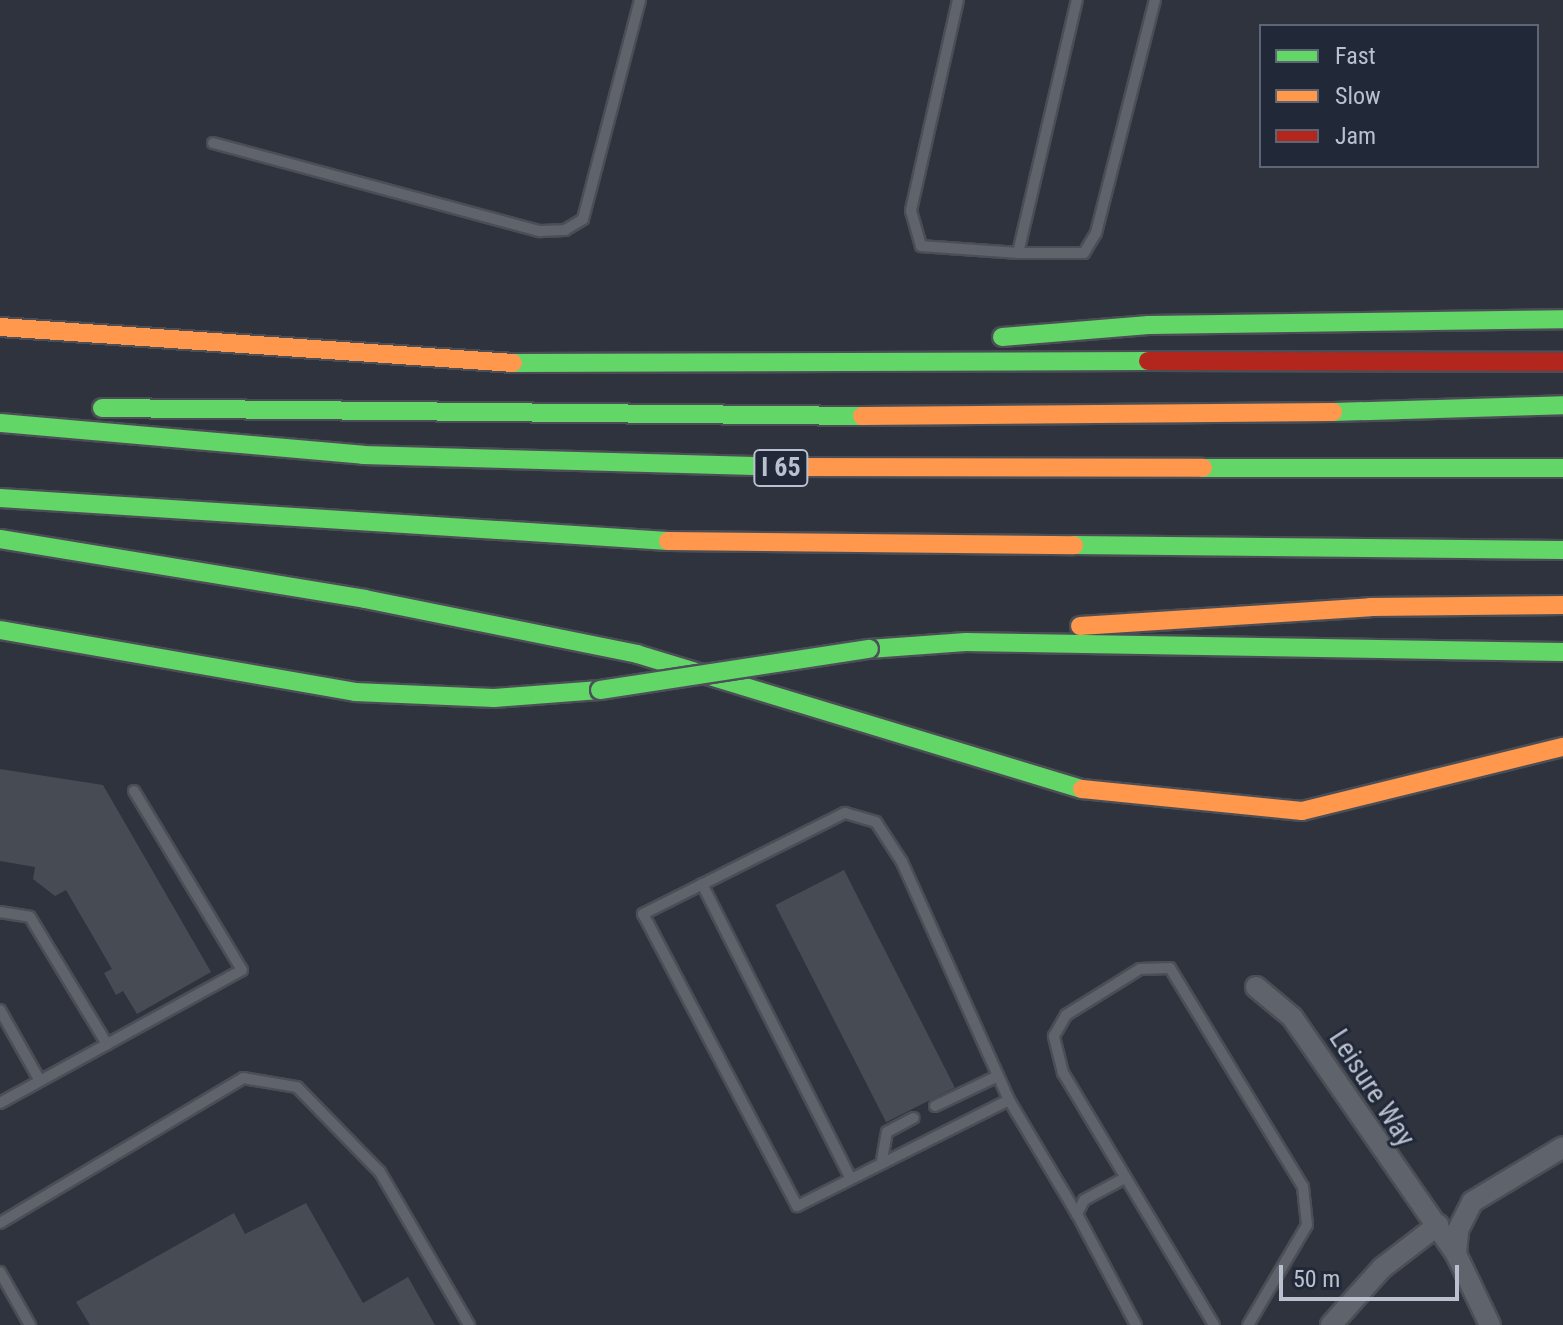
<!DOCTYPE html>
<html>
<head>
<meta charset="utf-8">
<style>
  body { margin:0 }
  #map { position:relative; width:1563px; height:1325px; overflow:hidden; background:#2e333d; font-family:"Roboto Condensed",sans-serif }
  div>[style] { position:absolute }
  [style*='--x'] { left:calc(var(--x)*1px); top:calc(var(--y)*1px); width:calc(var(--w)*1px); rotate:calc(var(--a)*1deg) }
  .building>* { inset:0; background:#474c54; transform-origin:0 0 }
  .roads { filter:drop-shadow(2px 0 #4b4e55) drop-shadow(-2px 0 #4b4e55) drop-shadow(0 2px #4b4e55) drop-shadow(0 -2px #4b4e55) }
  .lane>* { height:10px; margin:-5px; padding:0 5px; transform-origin:5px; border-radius:5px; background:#5f636b }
  .street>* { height:20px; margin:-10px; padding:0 10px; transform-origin:10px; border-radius:10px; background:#5f636b }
  .fast>* { height:18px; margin:-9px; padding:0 9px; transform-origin:9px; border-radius:9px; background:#63d668 }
  .slow>* { height:18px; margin:-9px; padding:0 9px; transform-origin:9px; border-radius:9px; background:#ff974d }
  .jam>* { height:18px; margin:-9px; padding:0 9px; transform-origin:9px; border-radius:9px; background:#b3261e }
  .bridges { filter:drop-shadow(2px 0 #4b5059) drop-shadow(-2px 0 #4b5059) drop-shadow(0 2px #4b5059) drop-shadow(0 -2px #4b5059) }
  .fast-bridge>* { height:18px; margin:-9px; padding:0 9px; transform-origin:9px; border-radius:9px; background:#63d668 }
  span { translate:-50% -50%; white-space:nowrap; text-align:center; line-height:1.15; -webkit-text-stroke:6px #212939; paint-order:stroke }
  .shield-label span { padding:2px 6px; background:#212939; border:2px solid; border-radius:6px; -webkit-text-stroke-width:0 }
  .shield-label { font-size:26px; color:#bac0cd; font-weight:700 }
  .street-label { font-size:28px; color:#bac0cd }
  .legend { position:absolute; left:1259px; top:24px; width:280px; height:144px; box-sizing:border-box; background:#212939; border:2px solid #5e6574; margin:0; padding:10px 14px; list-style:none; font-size:24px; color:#bac0cd }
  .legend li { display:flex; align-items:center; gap:16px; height:40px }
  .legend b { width:40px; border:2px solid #5e6574 }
  .scale { position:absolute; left:1279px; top:1265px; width:180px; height:36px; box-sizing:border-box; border:4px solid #bac0cd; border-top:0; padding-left:10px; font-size:24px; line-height:28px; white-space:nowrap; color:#bac0cd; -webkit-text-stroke:6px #212939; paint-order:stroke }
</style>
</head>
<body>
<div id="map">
  <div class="building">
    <div style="clip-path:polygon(0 769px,103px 785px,211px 972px,137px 1014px,123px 991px,116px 995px,104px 973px,112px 969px,66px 890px,55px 896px,33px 879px,35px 867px,0 861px)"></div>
    <div style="left:844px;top:870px;width:244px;height:77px;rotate:63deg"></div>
    <div style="clip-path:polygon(306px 1203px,363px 1303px,408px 1277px,435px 1325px,90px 1325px,76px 1302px,234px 1213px,245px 1234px)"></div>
  </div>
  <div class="roads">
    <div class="lane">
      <div style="--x:958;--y:0;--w:216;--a:102.6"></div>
      <div style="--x:911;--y:211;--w:36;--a:74"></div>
      <div style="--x:921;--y:246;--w:97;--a:4.1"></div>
      <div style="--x:1018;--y:253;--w:260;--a:-76.9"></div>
      <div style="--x:213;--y:143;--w:339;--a:15.1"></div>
      <div style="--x:540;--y:231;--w:25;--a:-2"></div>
      <div style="--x:565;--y:230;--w:21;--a:-31"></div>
      <div style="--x:583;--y:219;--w:226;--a:-75.4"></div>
      <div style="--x:1018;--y:253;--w:66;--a:0"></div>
      <div style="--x:1084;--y:253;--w:23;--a:-59"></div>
      <div style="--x:1096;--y:233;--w:240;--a:-75.8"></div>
      <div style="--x:702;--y:884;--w:328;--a:63.2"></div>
      <div style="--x:0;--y:912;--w:30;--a:9"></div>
      <div style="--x:30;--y:917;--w:149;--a:58.8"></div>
      <div style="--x:0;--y:1010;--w:81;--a:60.6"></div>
      <div style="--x:1009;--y:1100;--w:237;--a:153.4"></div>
      <div style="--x:797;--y:1206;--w:330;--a:-117.8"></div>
      <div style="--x:643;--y:914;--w:226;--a:-26.6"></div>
      <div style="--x:845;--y:813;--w:32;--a:16"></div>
      <div style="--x:876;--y:822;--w:48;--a:57"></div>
      <div style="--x:902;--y:862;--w:261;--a:65.8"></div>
      <div style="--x:1009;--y:1100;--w:133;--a:59.2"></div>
      <div style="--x:0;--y:1103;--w:276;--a:-28.8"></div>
      <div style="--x:242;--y:970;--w:209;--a:-121.1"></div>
      <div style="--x:935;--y:1106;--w:70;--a:-25.5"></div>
      <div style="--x:882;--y:1160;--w:28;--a:-80"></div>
      <div style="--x:887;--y:1132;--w:30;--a:-28"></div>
      <div style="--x:1123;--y:1179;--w:44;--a:151.7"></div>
      <div style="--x:1084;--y:1200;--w:16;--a:117"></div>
      <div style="--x:1077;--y:1214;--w:126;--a:62"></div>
      <div style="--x:0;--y:1223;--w:283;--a:-30.8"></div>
      <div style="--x:243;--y:1078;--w:55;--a:9.5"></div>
      <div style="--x:297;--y:1087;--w:119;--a:45.7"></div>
      <div style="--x:380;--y:1172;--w:177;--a:59.8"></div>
      <div style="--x:0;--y:1272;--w:61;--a:60.5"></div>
      <div style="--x:1214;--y:1325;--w:294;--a:-120.9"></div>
      <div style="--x:1063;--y:1073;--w:38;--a:-104"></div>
      <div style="--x:1054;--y:1036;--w:24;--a:-60"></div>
      <div style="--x:1066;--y:1015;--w:87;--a:-31.9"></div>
      <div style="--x:1140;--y:969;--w:30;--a:-2"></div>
      <div style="--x:1170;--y:968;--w:256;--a:58.7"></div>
      <div style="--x:1303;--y:1187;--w:38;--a:84"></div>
      <div style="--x:1307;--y:1225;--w:116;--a:120.5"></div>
    </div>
    <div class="street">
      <div style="--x:1256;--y:987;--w:47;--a:39.8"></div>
      <div style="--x:1292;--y:1017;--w:288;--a:55.3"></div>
      <div style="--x:1331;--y:1325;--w:76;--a:-48.2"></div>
      <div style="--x:1382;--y:1268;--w:71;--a:-37.5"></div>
      <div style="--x:1490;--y:1325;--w:79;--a:-115.6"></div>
      <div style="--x:1456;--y:1254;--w:24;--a:-85"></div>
      <div style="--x:1458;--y:1230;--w:31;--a:-63"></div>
      <div style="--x:1472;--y:1202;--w:106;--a:-31.1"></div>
    </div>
    <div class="fast">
      <div style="--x:1002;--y:337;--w:147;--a:-4.7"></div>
      <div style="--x:1149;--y:325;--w:414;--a:-0.8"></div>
      <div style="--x:513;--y:363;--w:635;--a:-0.18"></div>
      <div style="--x:102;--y:408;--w:760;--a:0.6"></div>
      <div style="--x:1333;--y:412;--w:230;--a:-1.7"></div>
      <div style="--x:0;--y:423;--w:364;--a:5"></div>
      <div style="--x:363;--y:455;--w:418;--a:1.6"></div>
      <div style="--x:1203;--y:468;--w:360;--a:0"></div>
      <div style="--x:0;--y:498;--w:669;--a:3.68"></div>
      <div style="--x:0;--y:539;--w:370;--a:9.3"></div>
      <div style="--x:365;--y:599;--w:278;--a:11.4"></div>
      <div style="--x:637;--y:654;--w:465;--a:16.9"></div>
      <div style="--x:1074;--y:545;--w:489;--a:0.6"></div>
      <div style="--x:0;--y:630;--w:360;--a:9.9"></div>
      <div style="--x:355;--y:692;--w:139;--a:2.5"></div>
      <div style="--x:494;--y:698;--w:106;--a:-4.3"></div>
      <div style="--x:869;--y:649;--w:97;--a:-4.1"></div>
      <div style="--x:966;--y:642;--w:597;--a:0.96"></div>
    </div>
    <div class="slow">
      <div style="--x:0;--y:327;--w:514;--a:4.01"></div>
      <div style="--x:862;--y:416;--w:471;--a:-0.5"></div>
      <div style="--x:781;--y:467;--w:422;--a:0.1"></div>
      <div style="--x:668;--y:541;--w:406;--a:0.6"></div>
      <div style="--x:1080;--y:626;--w:291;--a:-3.7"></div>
      <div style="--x:1370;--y:607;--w:193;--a:-0.6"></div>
      <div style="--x:1082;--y:789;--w:221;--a:5.7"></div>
      <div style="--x:1302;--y:811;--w:269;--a:-13.8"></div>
    </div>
    <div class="jam">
      <div style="--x:1148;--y:361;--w:415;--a:0.1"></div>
    </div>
  </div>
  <div class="bridges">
    <div class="fast-bridge">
      <div style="--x:600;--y:690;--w:272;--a:-8.7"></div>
    </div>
  </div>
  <div class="shield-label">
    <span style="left:781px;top:468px">I 65</span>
  </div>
  <div class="street-label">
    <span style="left:1372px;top:1088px;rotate:57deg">Leisure Way</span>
  </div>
  <ul class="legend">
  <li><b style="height:10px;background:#63d668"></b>Fast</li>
  <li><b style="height:10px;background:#ff974d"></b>Slow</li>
  <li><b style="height:10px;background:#b3261e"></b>Jam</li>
  </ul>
  <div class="scale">50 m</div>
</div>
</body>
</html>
